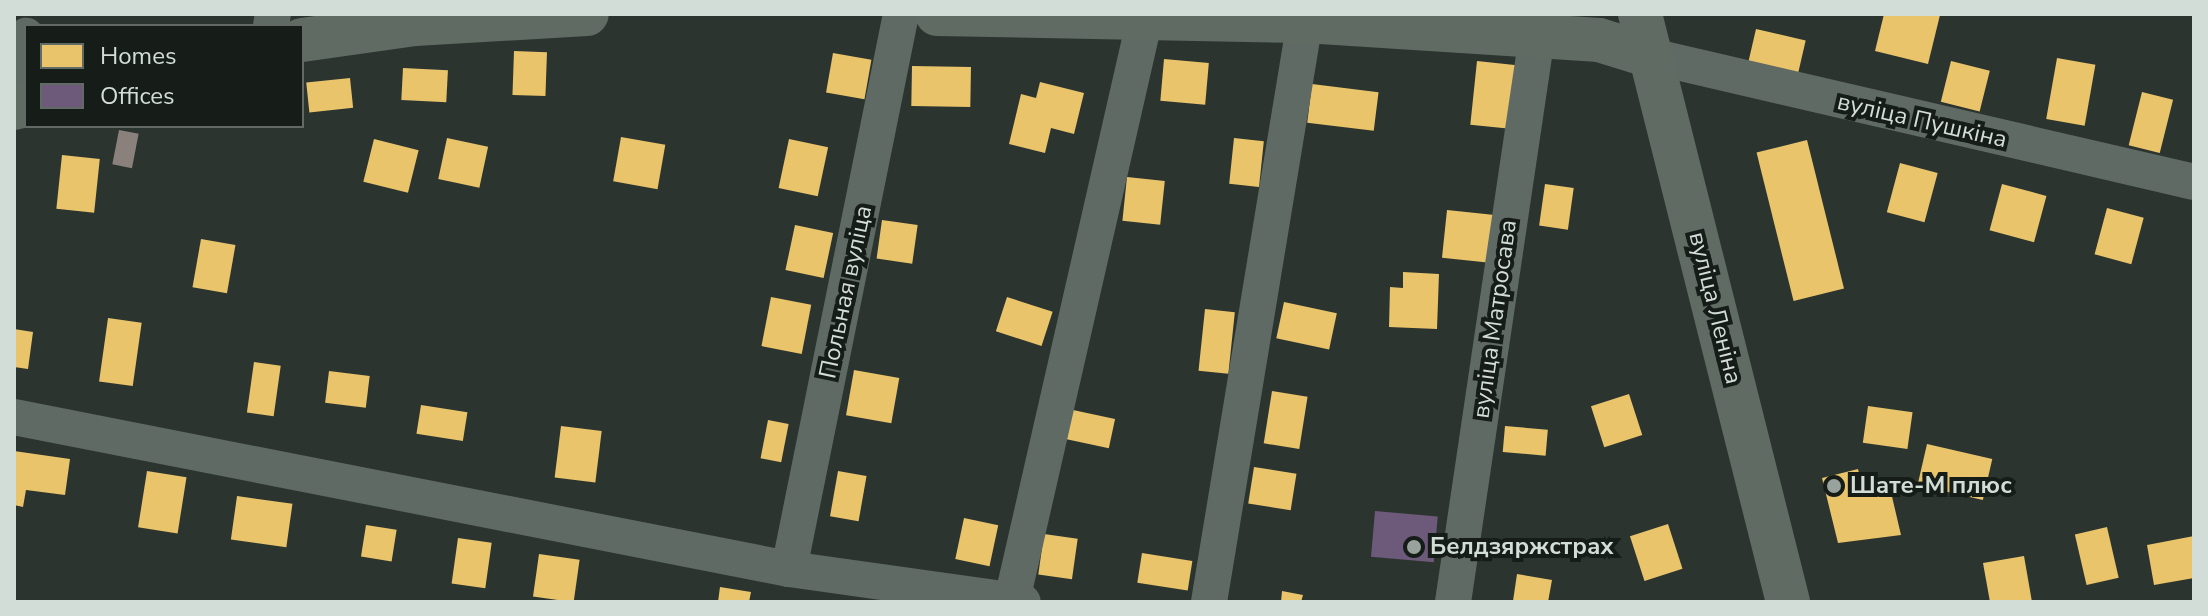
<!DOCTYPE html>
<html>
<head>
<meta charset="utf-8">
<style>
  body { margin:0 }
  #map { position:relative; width:2208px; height:616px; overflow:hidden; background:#2c3430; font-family:"Nunito Sans",sans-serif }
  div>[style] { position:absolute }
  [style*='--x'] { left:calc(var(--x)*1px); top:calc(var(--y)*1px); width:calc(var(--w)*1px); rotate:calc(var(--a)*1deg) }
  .homes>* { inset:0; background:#e9c46a; transform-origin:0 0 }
  .offices>* { inset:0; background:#6d597a; transform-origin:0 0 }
  .industry>* { inset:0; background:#8a817c; transform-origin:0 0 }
  .minor>* { height:36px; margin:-18px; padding:0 18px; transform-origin:18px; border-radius:18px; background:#606a64 }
  .major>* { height:44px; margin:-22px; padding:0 22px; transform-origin:22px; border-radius:22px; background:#5f6b63 }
  .dots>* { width:22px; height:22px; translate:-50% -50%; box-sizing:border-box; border:4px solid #161d19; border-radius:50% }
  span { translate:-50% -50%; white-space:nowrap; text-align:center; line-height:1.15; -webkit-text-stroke:8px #161d19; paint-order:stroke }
  .street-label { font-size:24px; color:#d3ddd7 }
  .poi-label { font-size:24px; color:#d3ddd7; font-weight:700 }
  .left { translate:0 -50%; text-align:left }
  .frame { position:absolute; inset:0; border:16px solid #d3ddd7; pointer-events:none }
  .legend { position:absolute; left:24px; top:24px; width:280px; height:104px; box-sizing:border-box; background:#161d19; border:2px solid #626a65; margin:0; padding:10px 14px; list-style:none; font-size:24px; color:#d3ddd7 }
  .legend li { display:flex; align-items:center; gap:16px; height:40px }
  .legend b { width:40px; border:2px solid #626a65 }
</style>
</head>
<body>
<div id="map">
  <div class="homes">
    <div style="clip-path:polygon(1884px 14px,1940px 15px,1928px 64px,1875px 51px)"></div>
    <div style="left:1756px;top:29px;width:51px;height:36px;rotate:13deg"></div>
    <div style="left:514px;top:51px;width:33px;height:44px;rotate:2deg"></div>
    <div style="left:833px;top:53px;width:39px;height:40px;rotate:10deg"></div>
    <div style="left:2057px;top:58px;width:39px;height:62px;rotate:10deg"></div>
    <div style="left:1164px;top:59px;width:45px;height:42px;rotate:5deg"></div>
    <div style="left:1477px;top:61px;width:45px;height:64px;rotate:6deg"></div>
    <div style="left:1951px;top:61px;width:40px;height:42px;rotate:14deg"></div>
    <div style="left:912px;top:66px;width:59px;height:40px;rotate:1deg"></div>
    <div style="left:403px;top:68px;width:45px;height:32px;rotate:3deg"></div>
    <div style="left:350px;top:78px;width:30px;height:44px;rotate:84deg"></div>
    <div style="clip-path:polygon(1040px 82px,1084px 93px,1074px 134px,1051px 128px,1045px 153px,1009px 144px,1021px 94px,1036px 98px)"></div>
    <div style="left:1312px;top:84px;width:67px;height:39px;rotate:7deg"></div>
    <div style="left:2142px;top:92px;width:32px;height:55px;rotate:14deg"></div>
    <div style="left:621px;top:137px;width:45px;height:45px;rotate:10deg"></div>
    <div style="left:447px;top:138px;width:42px;height:42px;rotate:12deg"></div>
    <div style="left:1234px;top:138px;width:30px;height:46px;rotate:6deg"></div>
    <div style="left:374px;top:139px;width:46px;height:44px;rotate:14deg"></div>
    <div style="left:789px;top:139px;width:40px;height:50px;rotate:12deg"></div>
    <div style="left:1807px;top:140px;width:153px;height:52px;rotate:76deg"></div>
    <div style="left:62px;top:155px;width:38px;height:54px;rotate:6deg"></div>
    <div style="left:1900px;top:163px;width:39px;height:51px;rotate:15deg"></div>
    <div style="left:1127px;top:177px;width:38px;height:44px;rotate:6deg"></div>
    <div style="left:1545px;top:184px;width:29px;height:42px;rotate:8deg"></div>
    <div style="left:2002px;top:184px;width:46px;height:48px;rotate:15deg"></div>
    <div style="left:2107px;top:208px;width:38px;height:48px;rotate:15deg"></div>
    <div style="left:1447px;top:210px;width:48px;height:48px;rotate:6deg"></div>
    <div style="left:882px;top:220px;width:36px;height:39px;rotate:8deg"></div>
    <div style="left:795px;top:225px;width:39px;height:46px;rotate:12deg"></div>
    <div style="left:201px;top:239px;width:35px;height:49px;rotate:10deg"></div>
    <div style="clip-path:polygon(1403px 272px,1439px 274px,1437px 329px,1389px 327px,1390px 287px,1403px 288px)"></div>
    <div style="left:771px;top:297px;width:41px;height:50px;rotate:11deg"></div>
    <div style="left:1007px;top:297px;width:48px;height:36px;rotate:18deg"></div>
    <div style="left:1284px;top:302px;width:54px;height:37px;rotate:12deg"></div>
    <div style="left:1205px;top:309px;width:30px;height:62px;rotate:6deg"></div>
    <div style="left:108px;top:318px;width:34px;height:64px;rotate:8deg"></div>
    <div style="clip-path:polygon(14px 329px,33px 332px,28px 369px,14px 367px)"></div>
    <div style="left:254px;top:362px;width:27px;height:51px;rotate:8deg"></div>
    <div style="left:854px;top:370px;width:46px;height:46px;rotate:10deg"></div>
    <div style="left:329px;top:371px;width:41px;height:32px;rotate:7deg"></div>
    <div style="left:1272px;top:391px;width:36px;height:53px;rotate:9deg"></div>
    <div style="left:1629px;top:394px;width:43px;height:40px;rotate:72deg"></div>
    <div style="left:421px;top:405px;width:47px;height:29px;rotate:9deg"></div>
    <div style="left:1868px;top:406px;width:45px;height:37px;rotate:8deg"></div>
    <div style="left:1073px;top:410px;width:43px;height:30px;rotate:12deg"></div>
    <div style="left:768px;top:420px;width:21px;height:39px;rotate:11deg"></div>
    <div style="left:561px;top:426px;width:41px;height:52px;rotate:7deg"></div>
    <div style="left:1505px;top:426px;width:43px;height:26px;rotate:5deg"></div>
    <div style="left:1927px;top:444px;width:67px;height:42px;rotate:13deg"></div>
    <div style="clip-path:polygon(14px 451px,70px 459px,65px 495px,26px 490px,23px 507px,14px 505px)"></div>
    <div style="left:1254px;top:467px;width:43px;height:37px;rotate:9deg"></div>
    <div style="clip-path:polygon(1858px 469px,1864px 494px,1890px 488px,1901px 535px,1838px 543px,1822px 478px)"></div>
    <div style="left:147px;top:471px;width:40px;height:57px;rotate:9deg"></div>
    <div style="left:838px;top:471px;width:29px;height:46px;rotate:10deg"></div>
    <div style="left:237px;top:496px;width:56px;height:44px;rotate:8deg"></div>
    <div style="left:964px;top:518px;width:35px;height:42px;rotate:12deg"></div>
    <div style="left:1668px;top:524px;width:47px;height:40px;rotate:72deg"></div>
    <div style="left:366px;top:525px;width:31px;height:32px;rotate:9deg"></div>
    <div style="left:2107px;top:527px;width:52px;height:33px;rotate:77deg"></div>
    <div style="left:1044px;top:534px;width:34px;height:41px;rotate:8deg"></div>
    <div style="clip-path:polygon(2194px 536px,2194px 578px,2154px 585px,2147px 545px)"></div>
    <div style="left:458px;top:538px;width:34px;height:46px;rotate:8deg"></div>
    <div style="left:1142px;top:553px;width:51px;height:30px;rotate:9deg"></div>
    <div style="left:539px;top:554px;width:41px;height:43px;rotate:8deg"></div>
    <div style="clip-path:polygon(2024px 556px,2032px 602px,1990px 602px,1983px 563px)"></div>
    <div style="clip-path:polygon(1517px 574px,1552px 580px,1548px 602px,1513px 601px)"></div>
    <div style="clip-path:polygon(720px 587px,751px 592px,749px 602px,718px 602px)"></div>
    <div style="clip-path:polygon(1282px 591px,1303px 595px,1301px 602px,1281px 602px)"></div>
  </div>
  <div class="offices">
    <div style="left:1375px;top:511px;width:63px;height:46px;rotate:5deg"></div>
  </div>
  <div class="industry">
    <div style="left:119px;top:130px;width:20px;height:35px;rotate:11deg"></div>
  </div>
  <div class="minor">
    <div style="--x:271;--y:26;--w:12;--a:-81"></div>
    <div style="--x:1651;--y:56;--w:557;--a:13.06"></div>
    <div style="--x:14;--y:79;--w:45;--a:-74.4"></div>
    <div style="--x:14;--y:417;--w:790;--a:11.1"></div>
    <div style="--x:789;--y:569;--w:236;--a:8"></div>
    <div style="--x:789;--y:569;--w:566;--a:-78.59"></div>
    <div style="--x:1012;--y:600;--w:597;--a:-77.13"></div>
    <div style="--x:1209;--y:602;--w:589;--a:-80.62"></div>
    <div style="--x:1453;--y:602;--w:572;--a:-81.56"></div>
  </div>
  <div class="major">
    <div style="--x:937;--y:14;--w:368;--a:1.1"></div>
    <div style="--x:1305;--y:21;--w:295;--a:3.7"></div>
    <div style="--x:1599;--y:40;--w:54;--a:17.1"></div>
    <div style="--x:1640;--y:14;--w:606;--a:75.87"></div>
    <div style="--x:302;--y:40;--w:114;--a:-8.1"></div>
    <div style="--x:415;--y:24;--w:172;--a:-3.3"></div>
    <div style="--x:14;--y:108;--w:12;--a:-14"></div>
  </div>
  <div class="dots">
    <div style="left:1834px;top:486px;background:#99a29d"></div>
    <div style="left:1414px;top:547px;background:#99a29d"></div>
  </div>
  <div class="street-label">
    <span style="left:1922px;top:121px;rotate:13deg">вуліца Пушкіна</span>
    <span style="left:846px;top:292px;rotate:-78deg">Польная вуліца</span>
    <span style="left:1715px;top:308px;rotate:76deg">вуліца Леніна</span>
    <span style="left:1495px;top:319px;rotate:-82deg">вуліца Матросава</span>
  </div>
  <div class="poi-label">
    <span class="left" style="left:1850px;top:486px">Шате-М плюс</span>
    <span class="left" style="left:1430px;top:547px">Белдзяржстрах</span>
  </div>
  <div class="frame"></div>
  <ul class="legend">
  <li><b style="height:22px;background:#e9c46a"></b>Homes</li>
  <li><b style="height:22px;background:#6d597a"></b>Offices</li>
  </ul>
</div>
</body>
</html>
